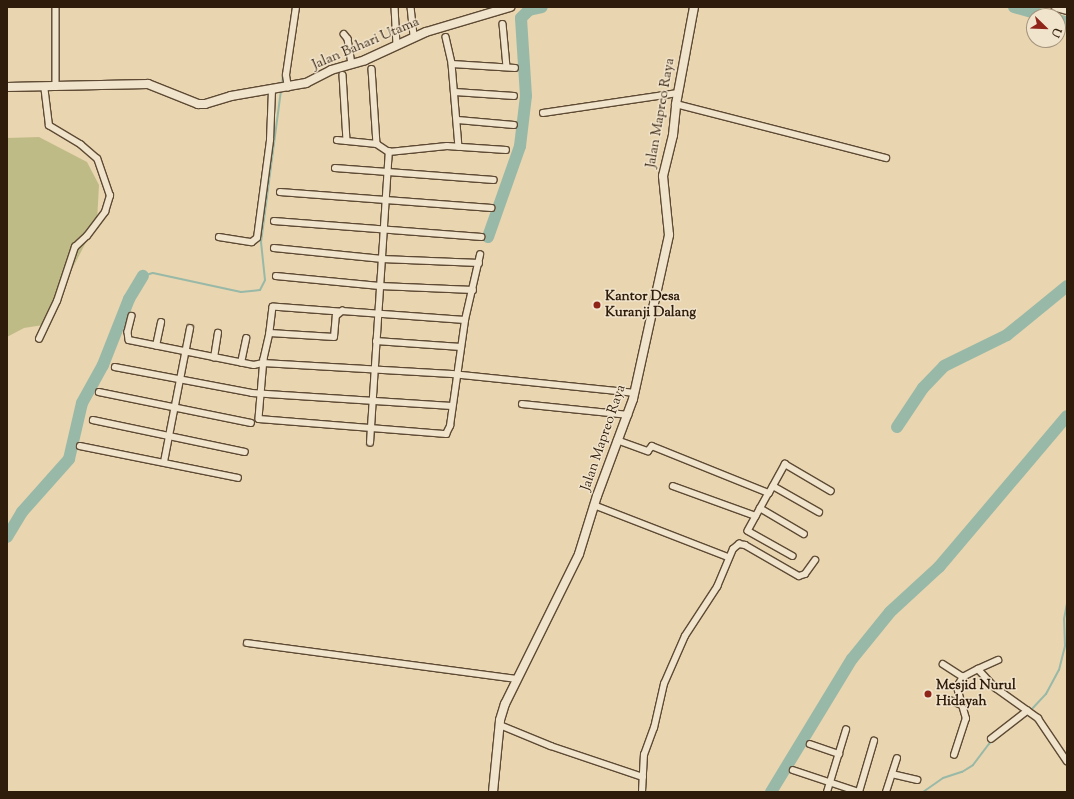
<!DOCTYPE html>
<html>
<head>
<meta charset="utf-8">
<style>
  body { margin:0 }
  #map { position:relative; width:1074px; height:799px; overflow:hidden; background:#e9d5b0; font-family:"Sorts Mill Goudy",serif }
  div>[style] { position:absolute }
  [style*='--x'] { left:calc(var(--x)*1px); top:calc(var(--y)*1px); width:calc(var(--w)*1px); rotate:calc(var(--a)*1deg) }
  .green>* { inset:0; background:#bfbb86 }
  .stream>* { height:2px; margin:-1px; padding:0 1px; transform-origin:1px; border-radius:1px; background:#98b9a7 }
  .river>* { height:12px; margin:-6px; padding:0 6px; transform-origin:6px; border-radius:6px; background:#98b9a7 }
  .roads { filter:drop-shadow(1px 0 #5e4a34) drop-shadow(-1px 0 #5e4a34) drop-shadow(0 1px #5e4a34) drop-shadow(0 -1px #5e4a34) }
  .street>* { height:5.5px; margin:-2.75px; padding:0 2.75px; transform-origin:2.75px; border-radius:2.75px; background:#f1e4cc }
  .secondary>* { height:8px; margin:-4px; padding:0 4px; transform-origin:4px; border-radius:4px; background:#f1e4cc }
  .dots>* { width:11px; height:11px; translate:-50% -50%; box-sizing:border-box; border:2px solid #f1e4cc; border-radius:50% }
  span { translate:-50% -50%; white-space:nowrap; text-align:center; line-height:1.15; -webkit-text-stroke:3px #f1e4cc; paint-order:stroke }
  .street-label { font-size:14px; color:#301c0a }
  .poi-label { font-size:14px; color:#301c0a; font-weight:700 }
  .left { translate:0 -50%; text-align:left }
  .frame { position:absolute; inset:0; border:8px solid #301c0a; pointer-events:none }
  .north { position:absolute; left:1026px; top:8px; width:40px; height:40px; box-sizing:border-box; background:#f1e4cc; border:1px solid #a4947e; border-radius:50%; rotate:113deg; font-size:11px; font-weight:700; line-height:16px; text-align:center; color:#301c0a }
  .north::after { content:''; display:block; margin:auto; width:14px; height:18px; background:#8f2418; clip-path:polygon(50% 0,100% 100%,50% 72%,0 100%) }
</style>
</head>
<body>
<div id="map">
  <div class="green">
    <div style="clip-path:polygon(39px 137px,87px 162px,99px 185px,97px 221px,43px 325px,24px 328px,7px 337px,7px 138px)"></div>
  </div>
  <div class="stream">
    <div style="--x:289;--y:38;--w:31;--a:-83"></div>
    <div style="--x:282;--y:86;--w:12;--a:-85"></div>
    <div style="--x:143;--y:276;--w:10;--a:-17"></div>
    <div style="--x:153;--y:273;--w:90;--a:12.2"></div>
    <div style="--x:241;--y:292;--w:19;--a:-6"></div>
    <div style="--x:260;--y:290;--w:11;--a:-63"></div>
    <div style="--x:265;--y:280;--w:38;--a:-96"></div>
    <div style="--x:261;--y:242;--w:153;--a:-82.5"></div>
    <div style="--x:1031;--y:710;--w:22;--a:-47"></div>
    <div style="--x:1046;--y:694;--w:27;--a:-62"></div>
    <div style="--x:1059;--y:670;--w:25;--a:-76"></div>
    <div style="--x:1065;--y:646;--w:27;--a:-92"></div>
    <div style="--x:1064;--y:619;--w:16;--a:-79"></div>
    <div style="--x:923;--y:792;--w:24;--a:-35"></div>
    <div style="--x:943;--y:778;--w:20;--a:-18"></div>
    <div style="--x:962;--y:772;--w:13;--a:-32"></div>
    <div style="--x:973;--y:765;--w:26;--a:-53"></div>
    <div style="--x:989;--y:744;--w:49;--a:-37.6"></div>
  </div>
  <div class="river">
    <div style="--x:1014;--y:7;--w:33;--a:16"></div>
    <div style="--x:1058;--y:20;--w:9;--a:18"></div>
    <div style="--x:488;--y:237;--w:96;--a:-70.6"></div>
    <div style="--x:520;--y:146;--w:50;--a:-83.2"></div>
    <div style="--x:526;--y:96;--w:78;--a:-93.7"></div>
    <div style="--x:521;--y:18;--w:11;--a:-45"></div>
    <div style="--x:529;--y:10;--w:13;--a:-13"></div>
    <div style="--x:897;--y:427;--w:47;--a:-56.3"></div>
    <div style="--x:923;--y:388;--w:30;--a:-46"></div>
    <div style="--x:944;--y:366;--w:70;--a:-26.2"></div>
    <div style="--x:1007;--y:335;--w:77;--a:-39.2"></div>
    <div style="--x:7;--y:537;--w:29;--a:-59"></div>
    <div style="--x:22;--y:512;--w:71;--a:-48.4"></div>
    <div style="--x:69;--y:459;--w:57;--a:-76.9"></div>
    <div style="--x:82;--y:403;--w:43;--a:-61.1"></div>
    <div style="--x:103;--y:365;--w:71;--a:-68.5"></div>
    <div style="--x:129;--y:299;--w:27;--a:-59"></div>
    <div style="--x:771;--y:792;--w:156;--a:-58.7"></div>
    <div style="--x:852;--y:659;--w:60;--a:-51"></div>
    <div style="--x:890;--y:612;--w:67;--a:-42.6"></div>
    <div style="--x:939;--y:567;--w:198;--a:-49.7"></div>
  </div>
  <div class="roads">
    <div class="street">
      <div style="--x:56;--y:7;--w:80;--a:90"></div>
      <div style="--x:395;--y:7;--w:39;--a:87"></div>
      <div style="--x:411;--y:7;--w:30;--a:84"></div>
      <div style="--x:503;--y:24;--w:43;--a:84.7"></div>
      <div style="--x:344;--y:34;--w:6;--a:51"></div>
      <div style="--x:348;--y:39;--w:25;--a:81"></div>
      <div style="--x:446;--y:37;--w:28;--a:77"></div>
      <div style="--x:452;--y:64;--w:83;--a:85.2"></div>
      <div style="--x:452;--y:64;--w:63;--a:3.6"></div>
      <div style="--x:372;--y:69;--w:75;--a:86.2"></div>
      <div style="--x:343;--y:75;--w:66;--a:86.5"></div>
      <div style="--x:288;--y:88;--w:13;--a:-99"></div>
      <div style="--x:286;--y:75;--w:69;--a:-81.6"></div>
      <div style="--x:455;--y:92;--w:59;--a:3.9"></div>
      <div style="--x:676;--y:104;--w:217;--a:14.4"></div>
      <div style="--x:543;--y:113;--w:136;--a:-8.4"></div>
      <div style="--x:458;--y:120;--w:56;--a:5.1"></div>
      <div style="--x:337;--y:140;--w:40;--a:5.7"></div>
      <div style="--x:377;--y:144;--w:14;--a:34"></div>
      <div style="--x:335;--y:168;--w:159;--a:4.3"></div>
      <div style="--x:280;--y:192;--w:212;--a:4.3"></div>
      <div style="--x:274;--y:221;--w:208;--a:4.4"></div>
      <div style="--x:219;--y:237;--w:33;--a:9"></div>
      <div style="--x:252;--y:242;--w:6;--a:-39"></div>
      <div style="--x:257;--y:238;--w:99;--a:-82.4"></div>
      <div style="--x:270;--y:140;--w:49;--a:-87.7"></div>
      <div style="--x:274;--y:248;--w:109;--a:5.8"></div>
      <div style="--x:382;--y:259;--w:97;--a:2.4"></div>
      <div style="--x:276;--y:276;--w:104;--a:5.5"></div>
      <div style="--x:380;--y:286;--w:93;--a:2.5"></div>
      <div style="--x:339;--y:312;--w:66;--a:-175.7"></div>
      <div style="--x:273;--y:307;--w:26;--a:97"></div>
      <div style="--x:270;--y:333;--w:27;--a:103"></div>
      <div style="--x:264;--y:359;--w:60;--a:94.8"></div>
      <div style="--x:259;--y:419;--w:188;--a:4.6"></div>
      <div style="--x:446;--y:434;--w:9;--a:-63"></div>
      <div style="--x:450;--y:426;--w:107;--a:-81.9"></div>
      <div style="--x:465;--y:320;--w:67;--a:-77"></div>
      <div style="--x:132;--y:316;--w:16;--a:104"></div>
      <div style="--x:128;--y:332;--w:8;--a:83"></div>
      <div style="--x:129;--y:340;--w:127;--a:11.3"></div>
      <div style="--x:254;--y:365;--w:9;--a:-13"></div>
      <div style="--x:263;--y:363;--w:189;--a:3.3"></div>
      <div style="--x:452;--y:374;--w:184;--a:5.9"></div>
      <div style="--x:270;--y:333;--w:64;--a:3.6"></div>
      <div style="--x:334;--y:337;--w:21;--a:-85"></div>
      <div style="--x:336;--y:316;--w:8;--a:-40"></div>
      <div style="--x:342;--y:311;--w:123;--a:4.2"></div>
      <div style="--x:39;--y:339;--w:42;--a:-64.7"></div>
      <div style="--x:57;--y:301;--w:57;--a:-71.6"></div>
      <div style="--x:75;--y:247;--w:16;--a:-43"></div>
      <div style="--x:87;--y:236;--w:30;--a:-53"></div>
      <div style="--x:105;--y:212;--w:17;--a:-73"></div>
      <div style="--x:110;--y:196;--w:39;--a:-109"></div>
      <div style="--x:97;--y:159;--w:21;--a:-139"></div>
      <div style="--x:81;--y:145;--w:37;--a:-149"></div>
      <div style="--x:49;--y:126;--w:38;--a:-97"></div>
      <div style="--x:376;--y:341;--w:85;--a:4"></div>
      <div style="--x:156;--y:346;--w:24;--a:-78"></div>
      <div style="--x:214;--y:358;--w:25;--a:-81"></div>
      <div style="--x:241;--y:363;--w:25;--a:-78"></div>
      <div style="--x:115;--y:367;--w:139;--a:10.7"></div>
      <div style="--x:252;--y:393;--w:200;--a:3.7"></div>
      <div style="--x:99;--y:392;--w:155;--a:11.5"></div>
      <div style="--x:522;--y:404;--w:107;--a:5.9"></div>
      <div style="--x:93;--y:420;--w:155;--a:11.9"></div>
      <div style="--x:617;--y:440;--w:33;--a:20"></div>
      <div style="--x:648;--y:451;--w:6;--a:-51"></div>
      <div style="--x:652;--y:446;--w:126;--a:21.9"></div>
      <div style="--x:769;--y:493;--w:43;--a:118.9"></div>
      <div style="--x:748;--y:531;--w:51;--a:29.1"></div>
      <div style="--x:370;--y:443;--w:292;--a:-86.3"></div>
      <div style="--x:389;--y:152;--w:58;--a:-5.9"></div>
      <div style="--x:447;--y:146;--w:59;--a:3.9"></div>
      <div style="--x:80;--y:446;--w:161;--a:11.4"></div>
      <div style="--x:164;--y:462;--w:136;--a:-79"></div>
      <div style="--x:673;--y:486;--w:88;--a:19.9"></div>
      <div style="--x:773;--y:486;--w:53;--a:29.5"></div>
      <div style="--x:769;--y:493;--w:33;--a:-61"></div>
      <div style="--x:785;--y:464;--w:53;--a:30.4"></div>
      <div style="--x:594;--y:505;--w:144;--a:21.2"></div>
      <div style="--x:760;--y:508;--w:51;--a:30.6"></div>
      <div style="--x:247;--y:643;--w:271;--a:7.6"></div>
      <div style="--x:943;--y:664;--w:24;--a:33"></div>
      <div style="--x:978;--y:669;--w:22;--a:-24"></div>
      <div style="--x:950;--y:700;--w:13;--a:23"></div>
      <div style="--x:500;--y:725;--w:55;--a:22.4"></div>
      <div style="--x:551;--y:746;--w:97;--a:18.6"></div>
      <div style="--x:991;--y:739;--w:46;--a:-37.9"></div>
      <div style="--x:810;--y:744;--w:31;--a:19"></div>
      <div style="--x:954;--y:755;--w:38;--a:-72"></div>
      <div style="--x:966;--y:719;--w:33;--a:-106"></div>
      <div style="--x:957;--y:687;--w:12;--a:-59"></div>
      <div style="--x:963;--y:677;--w:17;--a:-28"></div>
      <div style="--x:978;--y:669;--w:26;--a:47"></div>
      <div style="--x:996;--y:688;--w:52;--a:35.5"></div>
      <div style="--x:1038;--y:718;--w:52;--a:56"></div>
      <div style="--x:793;--y:770;--w:70;--a:18.4"></div>
      <div style="--x:892;--y:774;--w:26;--a:13"></div>
      <div style="--x:642;--y:792;--w:37;--a:-87"></div>
      <div style="--x:644;--y:755;--w:29;--a:-70"></div>
      <div style="--x:654;--y:728;--w:45;--a:-77.2"></div>
      <div style="--x:664;--y:684;--w:52;--a:-66.4"></div>
      <div style="--x:685;--y:636;--w:59;--a:-56.9"></div>
      <div style="--x:717;--y:587;--w:41;--a:-67.2"></div>
      <div style="--x:733;--y:549;--w:8;--a:-40"></div>
      <div style="--x:739;--y:544;--w:6;--a:9"></div>
      <div style="--x:745;--y:545;--w:62;--a:29.9"></div>
      <div style="--x:799;--y:576;--w:6;--a:-18"></div>
      <div style="--x:805;--y:574;--w:17;--a:-54"></div>
      <div style="--x:827;--y:792;--w:65;--a:-73"></div>
      <div style="--x:859;--y:792;--w:53;--a:-73.6"></div>
      <div style="--x:886;--y:792;--w:35;--a:-72"></div>
    </div>
    <div class="secondary">
      <div style="--x:1056;--y:7;--w:11;--a:15"></div>
      <div style="--x:7;--y:87;--w:141;--a:-1.2"></div>
      <div style="--x:148;--y:84;--w:54;--a:21.8"></div>
      <div style="--x:198;--y:104;--w:7;--a:0"></div>
      <div style="--x:205;--y:104;--w:27;--a:-17"></div>
      <div style="--x:231;--y:96;--w:76;--a:-9.8"></div>
      <div style="--x:306;--y:83;--w:28;--a:-27"></div>
      <div style="--x:331;--y:70;--w:35;--a:-16"></div>
      <div style="--x:365;--y:60;--w:67;--a:-24.7"></div>
      <div style="--x:426;--y:32;--w:88;--a:-16.6"></div>
      <div style="--x:493;--y:792;--w:72;--a:-84.4"></div>
      <div style="--x:500;--y:720;--w:17;--a:-73"></div>
      <div style="--x:505;--y:704;--w:167;--a:-63.7"></div>
      <div style="--x:579;--y:554;--w:61;--a:-72.8"></div>
      <div style="--x:597;--y:496;--w:103;--a:-69.6"></div>
      <div style="--x:633;--y:399;--w:168;--a:-77.6"></div>
      <div style="--x:669;--y:235;--w:59;--a:-95.8"></div>
      <div style="--x:663;--y:176;--w:42;--a:-76.3"></div>
      <div style="--x:673;--y:135;--w:31;--a:-84"></div>
      <div style="--x:676;--y:104;--w:99;--a:-79.5"></div>
    </div>
  </div>
  <div class="dots">
    <div style="left:597px;top:305px;background:#8f2418"></div>
    <div style="left:928px;top:694px;background:#8f2418"></div>
  </div>
  <div class="street-label">
    <span style="left:366px;top:44px;rotate:-23deg">Jalan Bahari Utama</span>
    <span style="left:661px;top:113px;rotate:-80deg">Jalan Mapreo Raya</span>
    <span style="left:604px;top:438px;rotate:-71deg">Jalan Mapreo Raya</span>
  </div>
  <div class="poi-label">
    <span class="left" style="left:605px;top:305px">Kantor Desa<br>Kuranji Dalang</span>
    <span class="left" style="left:936px;top:694px">Mesjid Nurul<br>Hidayah</span>
  </div>
  <div class="frame"></div>
  <div class="north">U</div>
</div>
</body>
</html>
